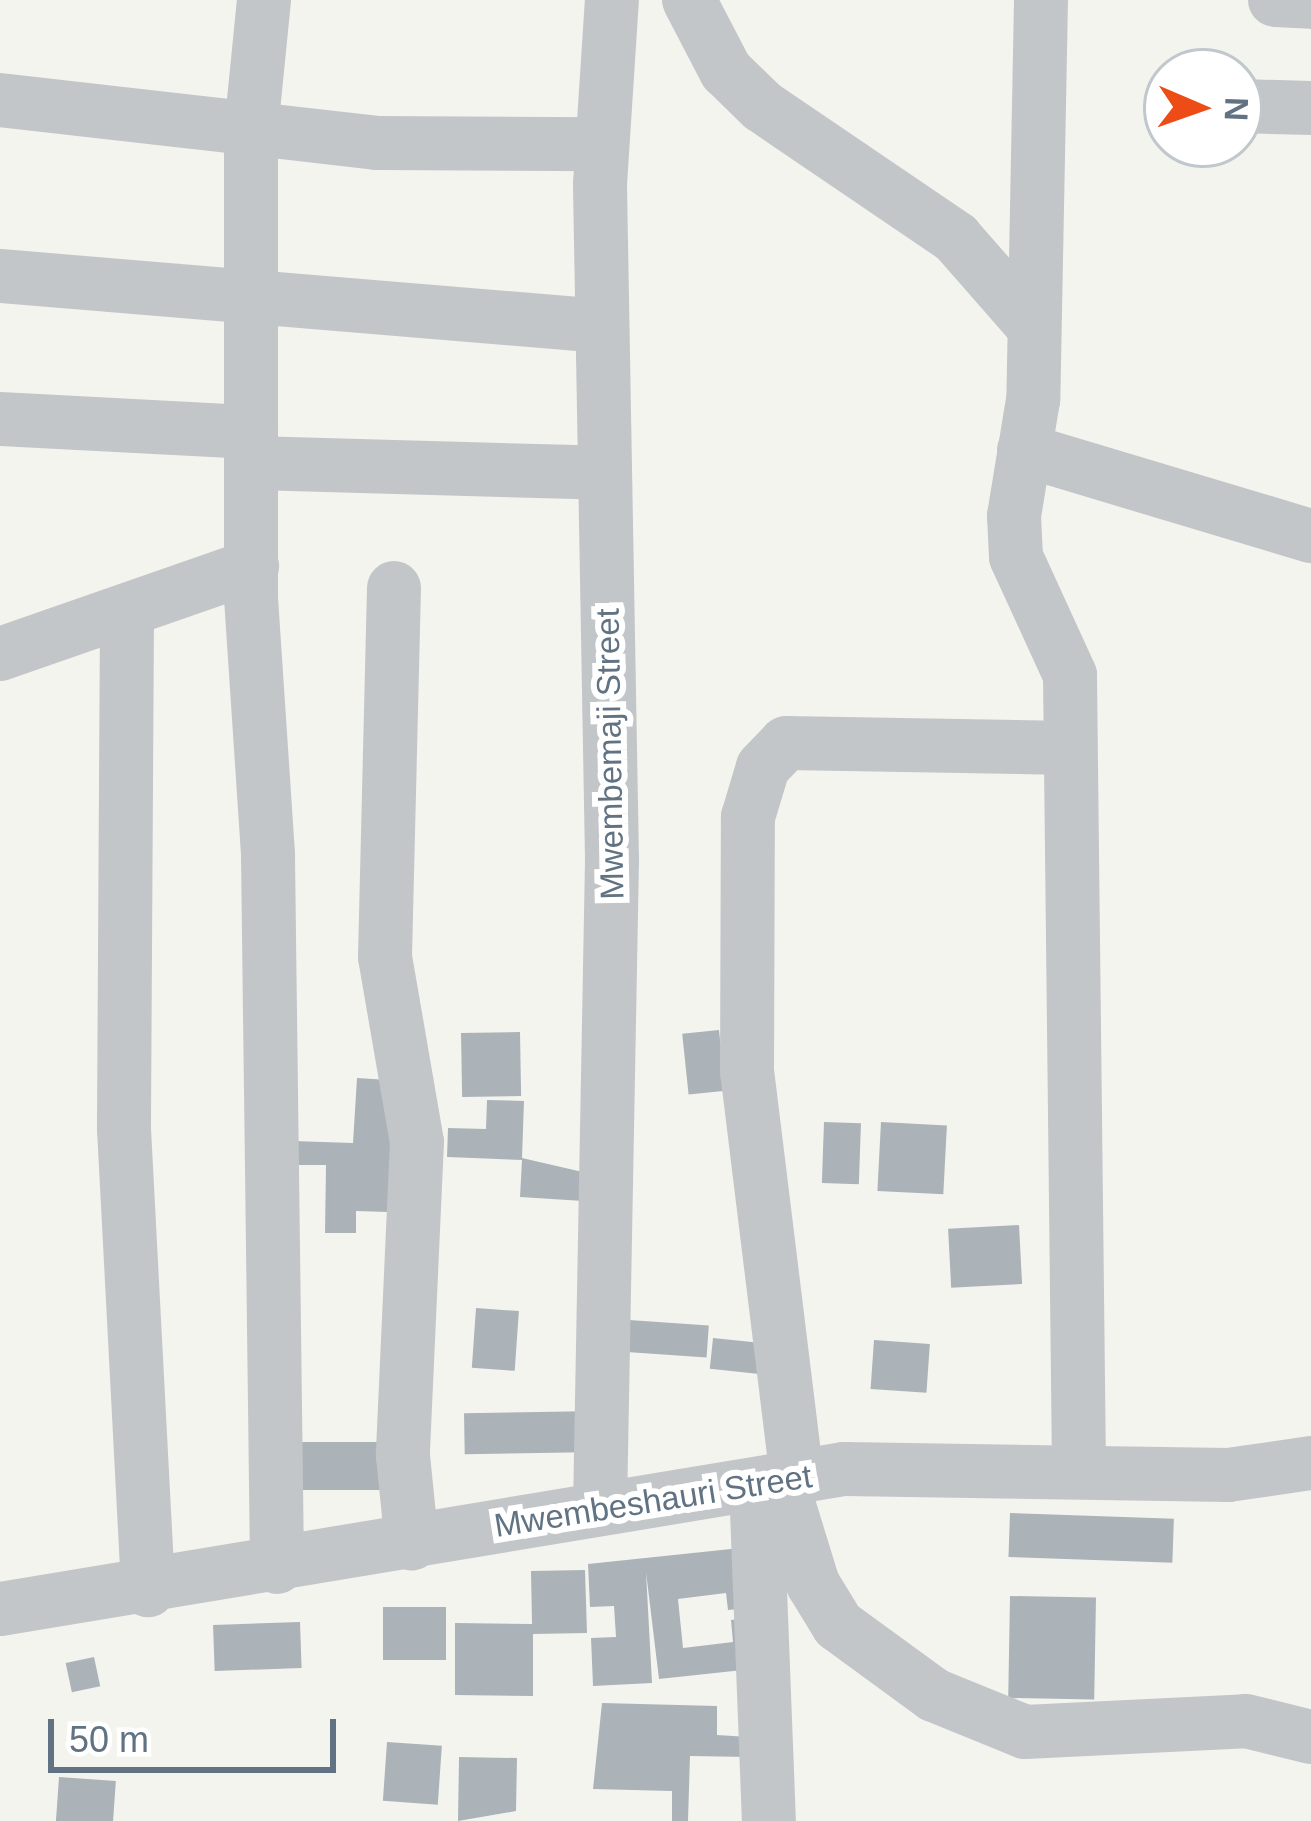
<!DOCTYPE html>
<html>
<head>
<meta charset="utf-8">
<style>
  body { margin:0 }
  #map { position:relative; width:1311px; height:1821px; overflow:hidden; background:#f4f4ef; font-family:Helvetica,sans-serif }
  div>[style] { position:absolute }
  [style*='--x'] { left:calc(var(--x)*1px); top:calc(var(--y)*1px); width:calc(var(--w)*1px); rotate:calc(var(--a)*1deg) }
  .building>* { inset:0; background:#abb3b8; transform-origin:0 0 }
  .minor>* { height:54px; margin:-27px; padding:0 27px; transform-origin:27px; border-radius:27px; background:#c3c6c9 }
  span { translate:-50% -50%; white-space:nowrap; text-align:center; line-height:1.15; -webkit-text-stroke:12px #fff; paint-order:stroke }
  .street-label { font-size:33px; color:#617382 }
  .north { position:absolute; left:1143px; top:48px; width:120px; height:120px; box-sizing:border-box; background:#fff; border:3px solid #c0c7cd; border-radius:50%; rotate:92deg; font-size:33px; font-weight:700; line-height:48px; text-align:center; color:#617382 }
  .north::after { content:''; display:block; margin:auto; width:42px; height:54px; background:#ed4c16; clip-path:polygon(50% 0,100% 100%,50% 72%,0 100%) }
  .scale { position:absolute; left:48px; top:1719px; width:288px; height:54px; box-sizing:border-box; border:6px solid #617382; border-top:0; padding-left:15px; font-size:36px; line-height:42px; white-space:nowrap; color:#617382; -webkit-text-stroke:9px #fff; paint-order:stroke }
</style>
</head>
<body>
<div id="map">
  <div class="building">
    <div style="left:719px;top:1030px;width:61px;height:37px;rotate:84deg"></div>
    <div style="left:520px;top:1032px;width:64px;height:59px;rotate:89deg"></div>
    <div style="clip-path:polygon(357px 1078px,404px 1081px,388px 1212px,356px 1211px,356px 1233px,325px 1233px,326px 1165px,293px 1165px,293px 1141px,353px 1143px)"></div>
    <div style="clip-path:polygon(487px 1100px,524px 1101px,522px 1158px,600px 1176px,599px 1202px,520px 1197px,522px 1160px,447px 1157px,448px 1128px,486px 1129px)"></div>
    <div style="left:824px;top:1122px;width:37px;height:61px;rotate:2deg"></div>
    <div style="left:881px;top:1122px;width:66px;height:69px;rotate:3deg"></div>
    <div style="left:1019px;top:1225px;width:59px;height:71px;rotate:87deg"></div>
    <div style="left:476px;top:1308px;width:43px;height:60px;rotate:4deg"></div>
    <div style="left:629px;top:1320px;width:80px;height:32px;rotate:4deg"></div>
    <div style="left:713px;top:1338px;width:56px;height:31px;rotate:6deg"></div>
    <div style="left:874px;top:1340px;width:56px;height:49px;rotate:4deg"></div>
    <div style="left:597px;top:1411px;width:41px;height:133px;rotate:89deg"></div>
    <div style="left:298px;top:1442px;width:111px;height:48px"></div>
    <div style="left:1010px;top:1513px;width:164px;height:44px;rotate:2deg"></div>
    <div style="clip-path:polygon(750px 1547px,756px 1607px,728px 1610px,726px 1593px,678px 1599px,683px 1648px,733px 1642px,731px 1620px,764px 1616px,770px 1667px,659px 1679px,646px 1572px,652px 1683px,593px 1686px,591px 1638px,616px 1637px,614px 1606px,590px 1607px,588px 1564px)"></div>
    <div style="clip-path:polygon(585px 1570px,587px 1633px,533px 1634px,533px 1696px,455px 1695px,455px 1623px,532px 1624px,531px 1571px)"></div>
    <div style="left:1010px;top:1596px;width:86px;height:102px;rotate:1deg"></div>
    <div style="left:446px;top:1607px;width:53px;height:63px;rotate:90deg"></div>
    <div style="left:300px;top:1622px;width:46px;height:87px;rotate:88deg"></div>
    <div style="left:94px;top:1657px;width:30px;height:29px;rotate:78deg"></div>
    <div style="clip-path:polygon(602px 1703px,717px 1706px,717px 1735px,749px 1737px,749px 1757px,690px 1756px,688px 1821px,672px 1821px,672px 1791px,593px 1789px)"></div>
    <div style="left:387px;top:1742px;width:55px;height:59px;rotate:4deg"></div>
    <div style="clip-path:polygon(459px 1757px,517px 1758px,516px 1811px,458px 1821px)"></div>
    <div style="left:59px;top:1777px;width:57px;height:44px;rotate:4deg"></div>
  </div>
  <div class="minor">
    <div style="--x:264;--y:0;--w:132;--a:95.7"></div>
    <div style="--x:251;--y:131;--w:467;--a:90"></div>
    <div style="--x:251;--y:598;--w:259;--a:86.2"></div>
    <div style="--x:268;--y:856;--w:711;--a:89.27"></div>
    <div style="--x:689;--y:0;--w:80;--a:62.5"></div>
    <div style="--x:726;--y:71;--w:50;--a:44.2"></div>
    <div style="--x:762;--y:106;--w:235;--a:34.2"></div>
    <div style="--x:956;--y:238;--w:118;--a:48.8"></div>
    <div style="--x:1041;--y:0;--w:400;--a:91.1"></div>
    <div style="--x:1033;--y:400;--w:118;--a:99.3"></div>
    <div style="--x:1014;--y:516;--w:41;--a:87.2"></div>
    <div style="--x:1016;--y:557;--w:130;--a:65.4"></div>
    <div style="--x:1070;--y:675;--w:793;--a:89.35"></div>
    <div style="--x:1275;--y:0;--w:36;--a:3"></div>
    <div style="--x:0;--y:100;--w:379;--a:6.5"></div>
    <div style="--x:377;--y:143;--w:225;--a:0.3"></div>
    <div style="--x:1239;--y:106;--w:72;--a:1.6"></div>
    <div style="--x:0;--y:276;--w:604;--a:4.75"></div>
    <div style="--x:0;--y:419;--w:251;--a:3"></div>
    <div style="--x:1024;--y:450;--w:300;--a:16.7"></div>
    <div style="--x:252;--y:463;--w:353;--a:1.6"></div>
    <div style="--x:394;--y:588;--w:369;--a:91.4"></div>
    <div style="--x:385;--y:957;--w:188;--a:80.2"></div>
    <div style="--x:417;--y:1142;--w:314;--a:92.6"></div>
    <div style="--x:403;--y:1456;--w:88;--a:84.2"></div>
    <div style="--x:127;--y:616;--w:513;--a:90.34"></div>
    <div style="--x:124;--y:1129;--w:462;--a:87"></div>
    <div style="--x:0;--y:654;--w:267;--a:-19.2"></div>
    <div style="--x:797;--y:1478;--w:408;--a:-97"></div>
    <div style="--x:747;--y:1073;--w:256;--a:-89.8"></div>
    <div style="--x:748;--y:817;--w:52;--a:-73.3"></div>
    <div style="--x:763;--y:767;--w:33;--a:-46"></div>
    <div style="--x:786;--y:743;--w:284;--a:1"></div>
    <div style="--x:781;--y:1480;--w:109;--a:72.9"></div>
    <div style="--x:813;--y:1584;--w:48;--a:58.6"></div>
    <div style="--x:838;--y:1625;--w:119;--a:36.1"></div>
    <div style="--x:934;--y:1695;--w:98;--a:22.1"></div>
    <div style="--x:1025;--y:1732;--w:221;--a:-2.8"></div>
    <div style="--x:1246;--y:1721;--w:67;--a:13.8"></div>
    <div style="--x:756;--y:1485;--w:336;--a:87.8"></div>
    <div style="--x:600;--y:1508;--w:648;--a:-88.94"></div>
    <div style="--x:612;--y:860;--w:676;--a:-91.02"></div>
    <div style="--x:600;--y:184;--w:184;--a:-86.3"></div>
    <div style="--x:0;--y:1609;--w:856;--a:-9.42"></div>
    <div style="--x:844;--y:1469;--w:384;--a:0.9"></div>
    <div style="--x:1228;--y:1475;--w:84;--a:-8.2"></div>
  </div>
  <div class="street-label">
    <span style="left:610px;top:754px;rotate:-91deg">Mwembemaji Street</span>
    <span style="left:653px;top:1501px;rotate:-9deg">Mwembeshauri Street</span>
  </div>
  <div class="north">N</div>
  <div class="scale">50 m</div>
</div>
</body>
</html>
